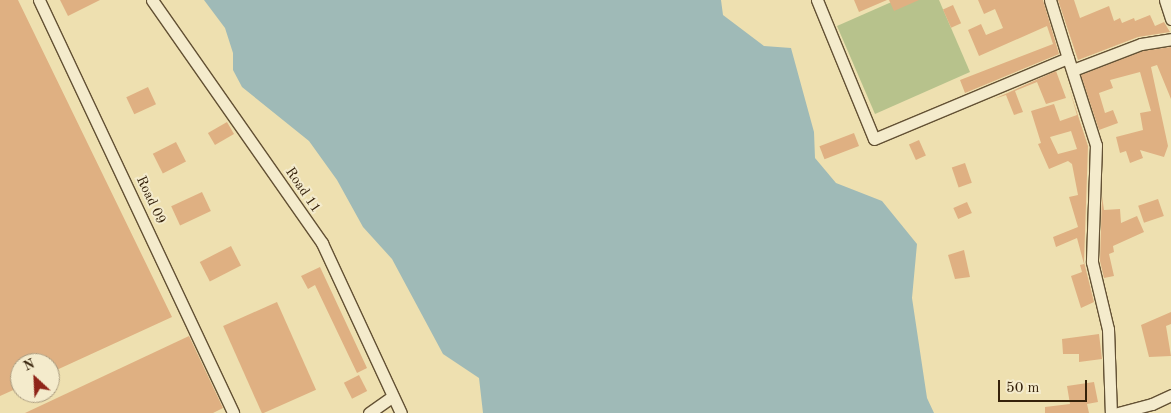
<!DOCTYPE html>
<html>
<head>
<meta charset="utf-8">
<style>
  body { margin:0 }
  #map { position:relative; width:1171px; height:413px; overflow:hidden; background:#eee0b0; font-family:"Old Standard TT",serif }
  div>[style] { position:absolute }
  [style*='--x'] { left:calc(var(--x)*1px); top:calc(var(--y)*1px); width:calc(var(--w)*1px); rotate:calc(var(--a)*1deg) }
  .green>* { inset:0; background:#b7c28c }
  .water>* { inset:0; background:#9fbab7 }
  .building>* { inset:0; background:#dfb082; transform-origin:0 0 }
  .roads { filter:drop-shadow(1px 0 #635134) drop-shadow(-1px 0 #635134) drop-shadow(0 1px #635134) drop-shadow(0 -1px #635134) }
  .minor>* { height:11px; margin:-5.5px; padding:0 5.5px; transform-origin:5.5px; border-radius:5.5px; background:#f4ebcc }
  span { translate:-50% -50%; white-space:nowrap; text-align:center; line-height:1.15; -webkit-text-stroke:4px #f4ebcc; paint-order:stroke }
  .street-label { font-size:14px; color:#35210a }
  .north { position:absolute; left:10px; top:353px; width:50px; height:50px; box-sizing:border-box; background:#f4ebcc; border:1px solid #a89a7e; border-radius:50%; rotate:335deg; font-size:14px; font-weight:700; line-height:20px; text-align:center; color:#35210a }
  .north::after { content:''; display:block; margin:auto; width:18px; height:22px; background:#8f2418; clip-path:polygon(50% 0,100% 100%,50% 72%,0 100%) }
  .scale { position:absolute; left:998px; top:380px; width:89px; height:22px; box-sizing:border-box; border:2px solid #35210a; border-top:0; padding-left:6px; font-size:15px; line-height:18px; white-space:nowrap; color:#35210a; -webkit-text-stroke:4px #f4ebcc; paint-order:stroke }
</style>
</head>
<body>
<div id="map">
  <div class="green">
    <div style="clip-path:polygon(896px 0,939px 0,970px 72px,875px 114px,837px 26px)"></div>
  </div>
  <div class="water">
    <div style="clip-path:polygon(204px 0,721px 0,723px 15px,764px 46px,791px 48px,814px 132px,815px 158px,836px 183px,882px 201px,917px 244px,912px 298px,927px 398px,934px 413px,483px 413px,479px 378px,443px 354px,392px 259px,363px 227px,337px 180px,309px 141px,242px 87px,233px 70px,233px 53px,225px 28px)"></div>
  </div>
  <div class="building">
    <div style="clip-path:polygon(0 0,18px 0,172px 317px,50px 373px,50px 363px,20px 363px,20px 387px,0 396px)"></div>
    <div style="clip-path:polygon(60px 0,100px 0,68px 16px)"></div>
    <div style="clip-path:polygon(854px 0,887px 0,859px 12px)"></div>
    <div style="clip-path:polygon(889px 0,919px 0,894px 11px)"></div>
    <div style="clip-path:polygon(978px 0,1043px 0,1059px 54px,965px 93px,960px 80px,1053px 44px,1047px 26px,979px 56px,968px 30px,981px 24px,986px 35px,1003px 28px,995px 9px,984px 14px)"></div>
    <div style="clip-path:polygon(1058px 0,1074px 0,1080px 18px,1109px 6px,1114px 21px,1120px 18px,1122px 23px,1134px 18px,1135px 21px,1150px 15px,1155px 26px,1164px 22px,1170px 32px,1138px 37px,1078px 60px)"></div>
    <div style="left:953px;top:5px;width:20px;height:11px;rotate:66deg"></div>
    <div style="clip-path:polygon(1171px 47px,1171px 99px,1157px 65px,1151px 67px,1168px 146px,1164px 157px,1140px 150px,1143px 158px,1130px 163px,1126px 151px,1120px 153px,1116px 137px,1143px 130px,1140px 113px,1151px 111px,1140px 72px,1110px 80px,1113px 88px,1099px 93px,1105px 113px,1113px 110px,1118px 123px,1099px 130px,1081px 75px,1143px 51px)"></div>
    <div style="clip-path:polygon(1056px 71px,1066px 98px,1046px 104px,1037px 82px,1015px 91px,1023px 112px,1014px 115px,1006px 95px,994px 99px)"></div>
    <div style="left:148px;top:87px;width:19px;height:24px;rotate:65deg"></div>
    <div style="clip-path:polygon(evenodd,1069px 88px,1088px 146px,1084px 262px,1094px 302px,1081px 308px,1071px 276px,1082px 272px,1080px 265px,1084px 264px,1077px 238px,1056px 247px,1053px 237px,1078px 227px,1069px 197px,1078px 195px,1072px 164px,1068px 161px,1049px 169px,1038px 144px,1041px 143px,1031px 111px,1054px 104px,1060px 121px,1077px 115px,1069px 88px,1071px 131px,1077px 149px,1058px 154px,1050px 137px,1071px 131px)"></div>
    <div style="left:227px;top:122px;width:14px;height:22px;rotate:60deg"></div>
    <div style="left:854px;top:133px;width:14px;height:37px;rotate:69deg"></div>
    <div style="left:919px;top:140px;width:17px;height:11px;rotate:66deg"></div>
    <div style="left:176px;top:142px;width:22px;height:26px;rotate:63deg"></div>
    <div style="left:965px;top:163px;width:21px;height:14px;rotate:71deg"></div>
    <div style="left:202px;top:192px;width:21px;height:34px;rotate:65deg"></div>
    <div style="clip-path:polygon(1102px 196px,1104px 210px,1120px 209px,1121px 223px,1137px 216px,1144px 232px,1113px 246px,1114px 252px,1109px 254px,1114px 276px,1104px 278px,1100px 261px)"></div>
    <div style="left:1158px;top:199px;width:18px;height:21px;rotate:71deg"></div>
    <div style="left:967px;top:202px;width:12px;height:15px;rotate:66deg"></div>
    <div style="left:231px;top:246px;width:22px;height:35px;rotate:63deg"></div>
    <div style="clip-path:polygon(964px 250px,970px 277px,955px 279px,948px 255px)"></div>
    <div style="clip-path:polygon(320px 267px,367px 368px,357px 373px,315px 285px,308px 289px,301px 276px)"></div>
    <div style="left:277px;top:302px;width:96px;height:59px;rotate:66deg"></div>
    <div style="clip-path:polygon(1171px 312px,1171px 324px,1166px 326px,1171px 356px,1149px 357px,1141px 325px)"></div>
    <div style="clip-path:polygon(1099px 334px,1102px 359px,1079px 362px,1079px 354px,1063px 354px,1062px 339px)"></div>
    <div style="clip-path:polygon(189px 336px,223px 408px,213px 413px,25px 413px)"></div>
    <div style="left:359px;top:375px;width:18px;height:17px;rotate:63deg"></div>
    <div style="clip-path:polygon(1094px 382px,1098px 402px,1087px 404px,1089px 413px,1045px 413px,1045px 407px,1070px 404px,1067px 386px)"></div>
  </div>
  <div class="roads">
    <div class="minor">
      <div style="--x:39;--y:0;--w:456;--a:64.8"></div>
      <div style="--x:152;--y:0;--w:297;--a:55"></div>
      <div style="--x:322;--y:243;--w:187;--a:65.1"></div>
      <div style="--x:817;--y:0;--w:150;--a:67.7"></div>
      <div style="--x:874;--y:139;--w:210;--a:-22.7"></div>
      <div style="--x:1068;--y:58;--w:91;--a:72.2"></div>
      <div style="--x:1096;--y:145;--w:117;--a:92"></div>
      <div style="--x:1092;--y:262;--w:69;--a:76.6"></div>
      <div style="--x:1108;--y:329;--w:84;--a:88"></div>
      <div style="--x:1050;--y:0;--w:61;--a:72.8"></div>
      <div style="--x:1165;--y:0;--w:20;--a:72"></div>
      <div style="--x:1073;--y:70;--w:73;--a:-20.9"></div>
      <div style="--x:1141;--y:44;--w:30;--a:-9"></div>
      <div style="--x:369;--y:413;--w:29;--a:-35"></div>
      <div style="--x:1118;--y:413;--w:35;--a:-15"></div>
      <div style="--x:1152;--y:404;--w:21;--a:-25"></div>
    </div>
  </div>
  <div class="street-label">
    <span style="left:303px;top:190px;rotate:56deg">Road 11</span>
    <span style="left:151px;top:200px;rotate:65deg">Road 09</span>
  </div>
  <div class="north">N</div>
  <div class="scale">50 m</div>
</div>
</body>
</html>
